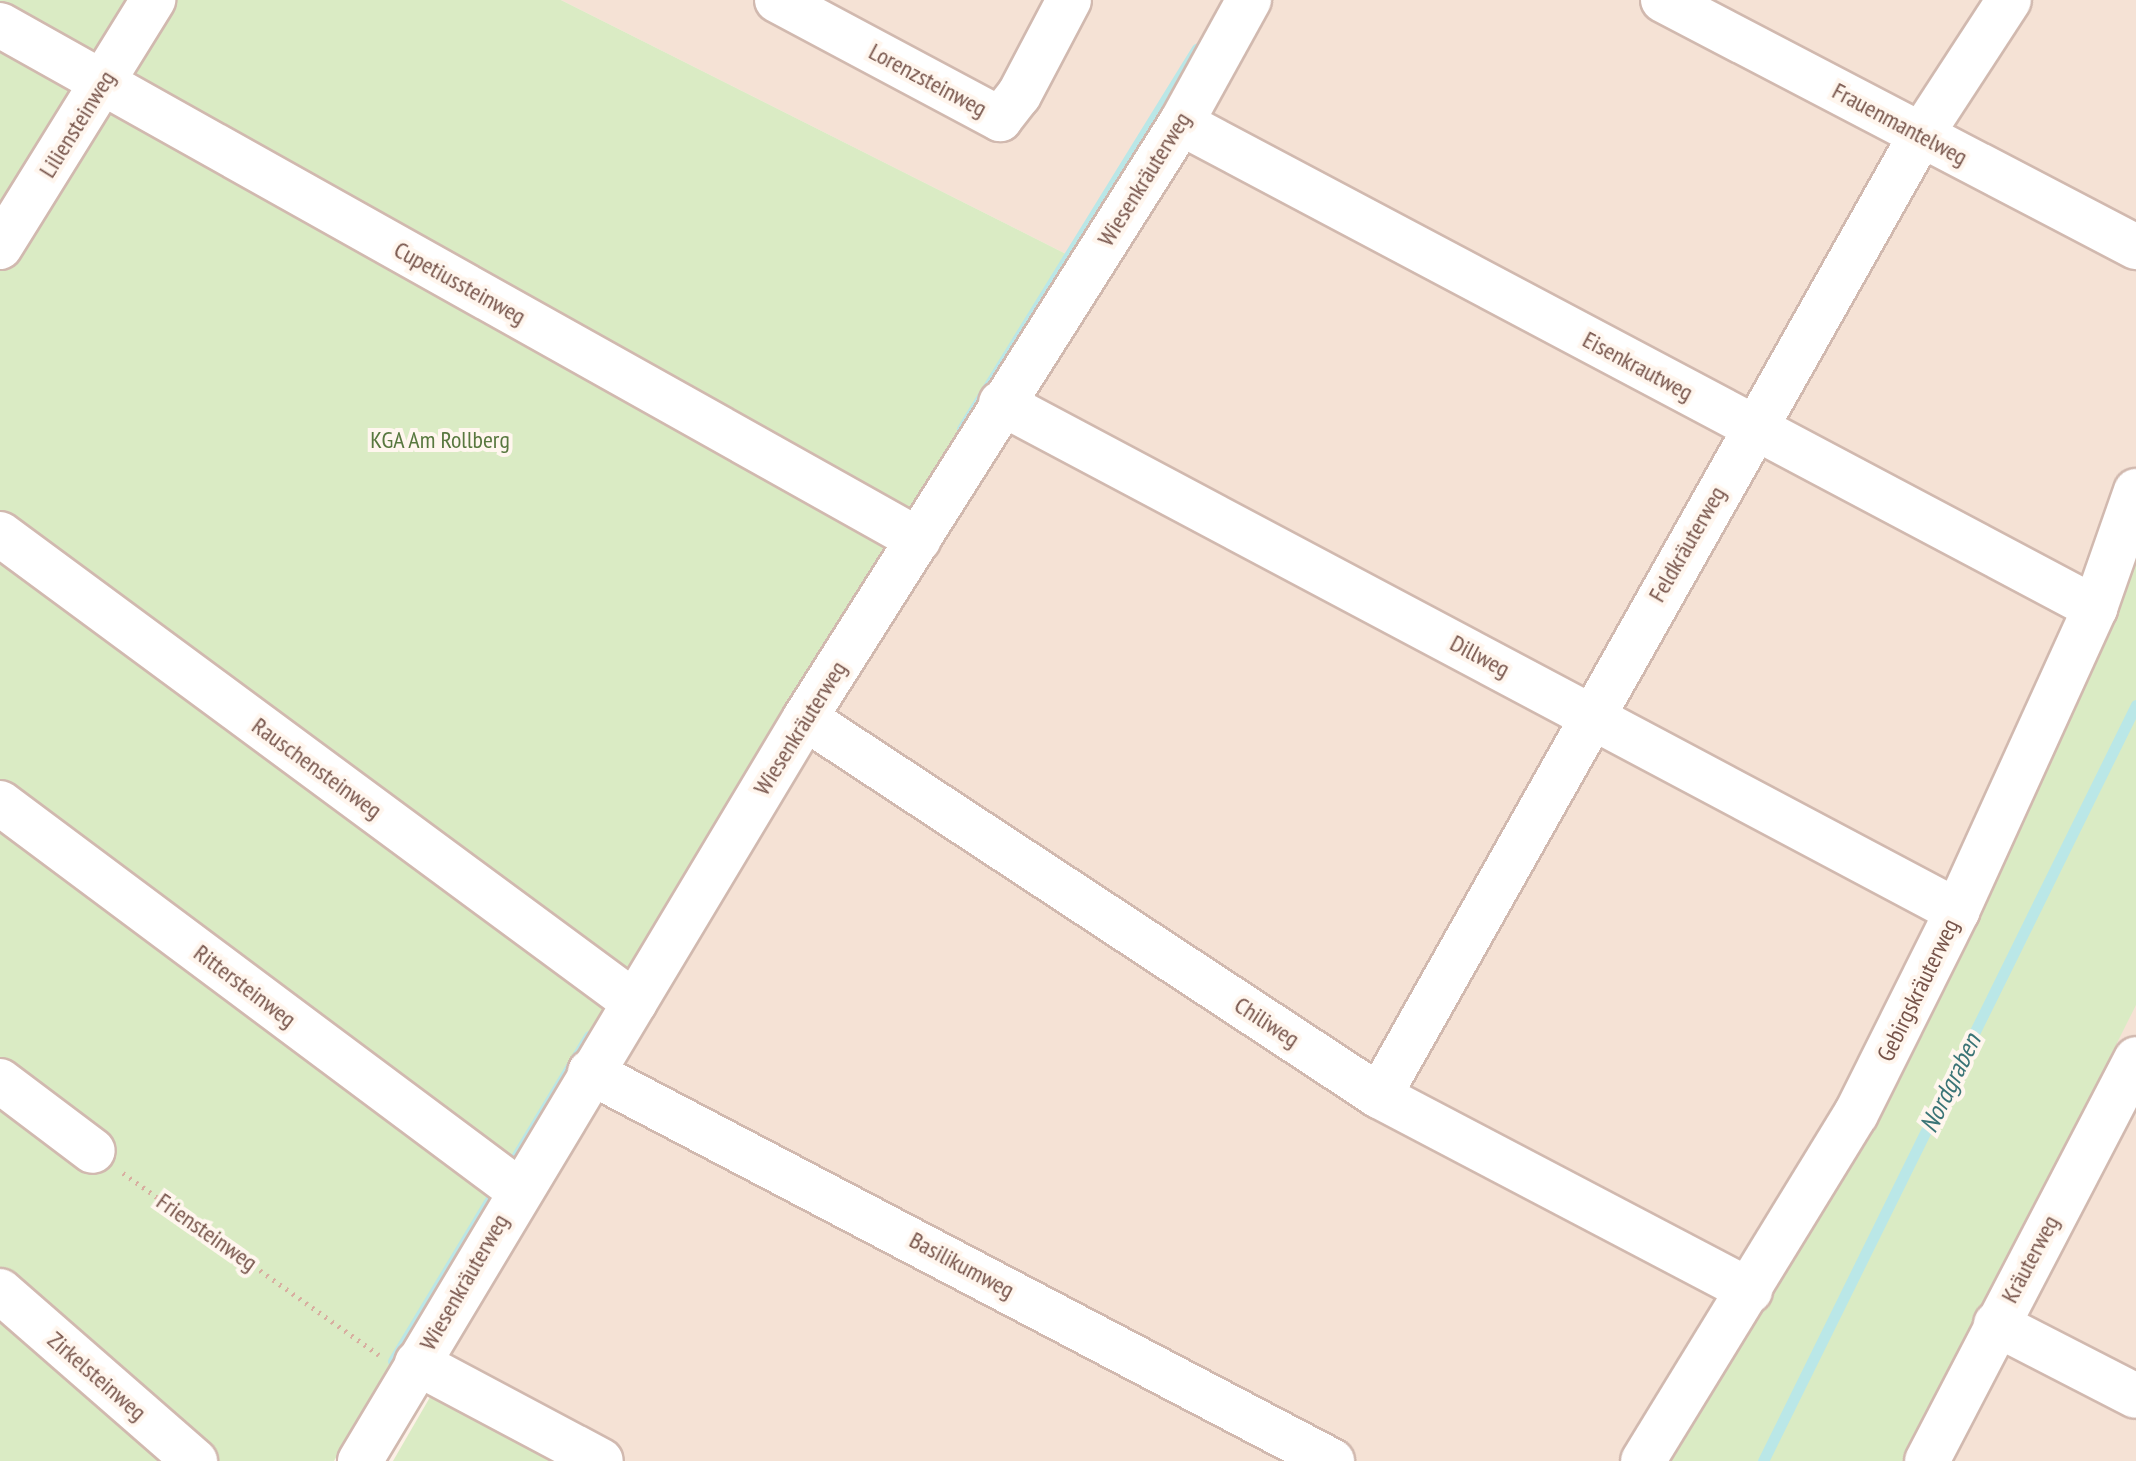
<!DOCTYPE html>
<html>
<head>
<meta charset="utf-8">
<style>
  body { margin:0 }
  #map { position:relative; width:2136px; height:1461px; overflow:hidden; background:#fdf1e7; font-family:"PT Sans Narrow",sans-serif }
  div>[style] { position:absolute }
  [style*='--x'] { left:calc(var(--x)*1px); top:calc(var(--y)*1px); width:calc(var(--w)*1px); rotate:calc(var(--a)*1deg) }
  .residential>* { inset:0; background:#f5e2d5 }
  .green>* { inset:0; background:#daebc4 }
  .stream>* { height:11px; margin:-5.5px; padding:0 5.5px; transform-origin:5.5px; border-radius:5.5px; background:#bae7e7 }
  .path>* { height:5px; margin-top:-2.5px; transform-origin:0; background:repeating-linear-gradient(90deg,#d8aea0 0 2px,transparent 0 8px) }
  .roads { filter:drop-shadow(2px 0 #d1b9af) drop-shadow(-2px 0 #d1b9af) drop-shadow(0 2px #d1b9af) drop-shadow(0 -2px #d1b9af) }
  .minor>* { height:44px; margin:-22px; padding:0 22px; transform-origin:22px; border-radius:22px; background:#fff }
  span { translate:-50% -50%; white-space:nowrap; text-align:center; line-height:1.15; -webkit-text-stroke:8px #fff6ee; paint-order:stroke }
  .street-label { font-size:24px; color:#77544a }
  .park-label { font-size:24px; color:#58783f }
  .water-label { font-size:26px; color:#3a7476; font-style:italic }
</style>
</head>
<body>
<div id="map">
  <div class="residential">
    <div style="clip-path:polygon(561px 0,2136px 0,2136px 1461px,607px 1461px,399px 1352px,1070px 256px)"></div>
  </div>
  <div class="green">
    <div style="clip-path:polygon(0 0,561px 0,1070px 256px,539px 1116px,334px 1461px,0 1461px)"></div>
    <div style="clip-path:polygon(2136px 491px,2136px 1005px,2096px 1085px,1905px 1461px,1643px 1461px,1750px 1291px)"></div>
    <div style="clip-path:polygon(433px 1392px,565px 1461px,393px 1461px)"></div>
  </div>
  <div class="stream">
    <div style="--x:962;--y:429;--w:447;--a:-58.3"></div>
    <div style="--x:507;--y:1172;--w:159;--a:-58.9"></div>
    <div style="--x:393;--y:1361;--w:203;--a:-58.9"></div>
    <div style="--x:1763;--y:1461;--w:843;--a:-63.74"></div>
  </div>
  <div class="path">
    <div style="--x:123;--y:1173;--w:314;--a:35.4"></div>
  </div>
  <div class="roads">
    <div class="minor">
      <div style="--x:777;--y:0;--w:253;--a:28.1"></div>
      <div style="--x:1000;--y:119;--w:31;--a:-52"></div>
      <div style="--x:1019;--y:95;--w:107;--a:-62.2"></div>
      <div style="--x:1663;--y:0;--w:534;--a:27.57"></div>
      <div style="--x:0;--y:25;--w:1053;--a:29.27"></div>
      <div style="--x:1181;--y:123;--w:1035;--a:27.95"></div>
      <div style="--x:0;--y:247;--w:291;--a:-58.2"></div>
      <div style="--x:1001;--y:403;--w:1083;--a:27.99"></div>
      <div style="--x:0;--y:534;--w:789;--a:36.45"></div>
      <div style="--x:805;--y:718;--w:687;--a:33.37"></div>
      <div style="--x:1379;--y:1096;--w:419;--a:27.7"></div>
      <div style="--x:0;--y:803;--w:647;--a:36.76"></div>
      <div style="--x:590;--y:1072;--w:838;--a:27.67"></div>
      <div style="--x:0;--y:1081;--w:116;--a:37"></div>
      <div style="--x:1379;--y:1096;--w:1103;--a:-60.58"></div>
      <div style="--x:1921;--y:135;--w:161;--a:-56.9"></div>
      <div style="--x:0;--y:1291;--w:259;--a:41.1"></div>
      <div style="--x:1996;--y:1324;--w:157;--a:27.2"></div>
      <div style="--x:417;--y:1363;--w:208;--a:28"></div>
      <div style="--x:360;--y:1461;--w:866;--a:-59.08"></div>
      <div style="--x:805;--y:718;--w:704;--a:-57.71"></div>
      <div style="--x:1181;--y:123;--w:141;--a:-61.1"></div>
      <div style="--x:1643;--y:1461;--w:407;--a:-58.5"></div>
      <div style="--x:1856;--y:1114;--w:227;--a:-63.5"></div>
      <div style="--x:1957;--y:911;--w:333;--a:-65.5"></div>
      <div style="--x:2095;--y:608;--w:124;--a:-70.7"></div>
      <div style="--x:1927;--y:1461;--w:453;--a:-62.5"></div>
    </div>
  </div>
  <div class="street-label">
    <span style="left:928px;top:80px;rotate:28deg">Lorenzsteinweg</span>
    <span style="left:77px;top:124px;rotate:-58deg">Liliensteinweg</span>
    <span style="left:1900px;top:124px;rotate:28deg">Frauenmantelweg</span>
    <span style="left:1144px;top:179px;rotate:-58deg">Wiesenkräuterweg</span>
    <span style="left:460px;top:283px;rotate:29deg">Cupetiussteinweg</span>
    <span style="left:1638px;top:366px;rotate:28deg">Eisenkrautweg</span>
    <span style="left:1687px;top:544px;rotate:-60deg">Feldkräuterweg</span>
    <span style="left:1480px;top:656px;rotate:28deg">Dillweg</span>
    <span style="left:800px;top:728px;rotate:-58deg">Wiesenkräuterweg</span>
    <span style="left:317px;top:768px;rotate:36deg">Rauschensteinweg</span>
    <span style="left:245px;top:986px;rotate:37deg">Rittersteinweg</span>
    <span style="left:1918px;top:990px;rotate:-64deg">Gebirgskräuterweg</span>
    <span style="left:1267px;top:1022px;rotate:33deg">Chiliweg</span>
    <span style="left:207px;top:1232px;rotate:35deg">Friensteinweg</span>
    <span style="left:2030px;top:1259px;rotate:-62deg">Kräuterweg</span>
    <span style="left:962px;top:1265px;rotate:28deg">Basilikumweg</span>
    <span style="left:464px;top:1282px;rotate:-60deg">Wiesenkräuterweg</span>
    <span style="left:97px;top:1376px;rotate:41deg">Zirkelsteinweg</span>
  </div>
  <div class="park-label">
    <span style="left:440px;top:440px">KGA Am Rollberg</span>
  </div>
  <div class="water-label">
    <span style="left:1950px;top:1083px;rotate:-64deg">Nordgraben</span>
  </div>
</div>
</body>
</html>
